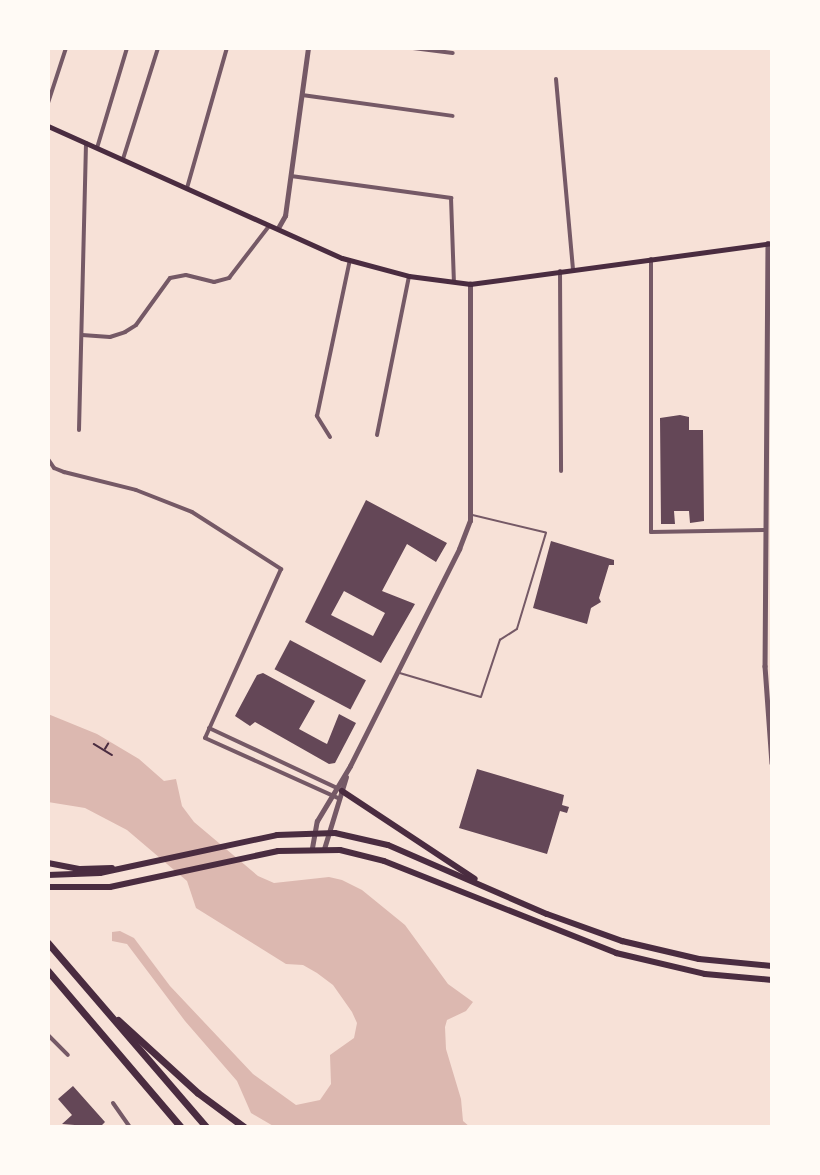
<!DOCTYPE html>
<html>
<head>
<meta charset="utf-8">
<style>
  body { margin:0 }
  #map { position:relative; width:820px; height:1175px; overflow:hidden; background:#f7e1d7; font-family:Georgia,serif }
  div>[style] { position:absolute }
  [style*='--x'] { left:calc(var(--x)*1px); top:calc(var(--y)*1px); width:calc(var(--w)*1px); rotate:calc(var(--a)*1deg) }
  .water>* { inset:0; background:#dcb8b0 }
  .building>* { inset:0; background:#644757; transform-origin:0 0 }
  .path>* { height:1.5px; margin:-0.75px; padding:0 0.75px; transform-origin:0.75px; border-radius:0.75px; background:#4a2c40 }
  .service>* { height:1.5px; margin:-0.75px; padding:0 0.75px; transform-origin:0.75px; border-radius:0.75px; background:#755966 }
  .minor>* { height:4px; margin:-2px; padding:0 2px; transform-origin:2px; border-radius:2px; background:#755966 }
  .tertiary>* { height:4.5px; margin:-2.25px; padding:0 2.25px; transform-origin:2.25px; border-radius:2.25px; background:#755966 }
  .secondary>* { height:5px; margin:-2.5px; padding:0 2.5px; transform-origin:2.5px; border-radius:2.5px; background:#4a2c40 }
  .primary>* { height:6px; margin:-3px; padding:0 3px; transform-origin:3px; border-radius:3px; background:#4a2c40 }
  .trunk>* { height:6px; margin:-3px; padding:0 3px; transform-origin:3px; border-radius:3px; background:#4a2c40 }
  .motorway>* { height:7px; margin:-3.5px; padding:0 3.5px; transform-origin:3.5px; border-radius:3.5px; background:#4a2c40 }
  span { translate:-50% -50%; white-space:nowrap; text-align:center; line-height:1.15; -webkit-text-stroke:6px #fffaf5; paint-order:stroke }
  .frame { position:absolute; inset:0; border:50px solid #fffaf5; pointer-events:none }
</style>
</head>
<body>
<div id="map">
  <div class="water">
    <div style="clip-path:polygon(48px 714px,97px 734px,139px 759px,164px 781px,176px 779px,182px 806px,194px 822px,258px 876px,274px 883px,329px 877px,342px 880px,362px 890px,405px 925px,448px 984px,473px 1002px,466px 1011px,447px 1020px,445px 1027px,446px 1049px,461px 1099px,463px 1121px,470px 1127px,275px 1127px,251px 1113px,237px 1081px,185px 1021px,127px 944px,112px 941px,112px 932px,120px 931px,134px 938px,170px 986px,253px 1074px,296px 1105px,320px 1100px,331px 1084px,330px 1055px,354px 1038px,357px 1023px,352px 1012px,333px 985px,317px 973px,303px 965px,286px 964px,196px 908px,187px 881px,127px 830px,85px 808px,48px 802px)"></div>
  </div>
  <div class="building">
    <div style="clip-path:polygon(680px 415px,689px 417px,689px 430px,703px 430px,704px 521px,690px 523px,689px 511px,674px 511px,675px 524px,661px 524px,660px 418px)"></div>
    <div style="clip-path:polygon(evenodd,366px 500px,447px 543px,436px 562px,407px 544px,382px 591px,415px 604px,381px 663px,305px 622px,366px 500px,344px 591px,385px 613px,373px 636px,331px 615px,344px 591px)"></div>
    <div style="clip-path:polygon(551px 541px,614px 560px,614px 565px,609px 565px,599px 598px,601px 602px,591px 608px,587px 624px,533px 608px)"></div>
    <div style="left:290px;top:640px;width:86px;height:33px;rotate:28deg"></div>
    <div style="clip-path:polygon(263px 673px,315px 701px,299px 729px,323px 742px,327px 744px,339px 714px,356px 723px,335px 763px,329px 764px,255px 722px,250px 726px,235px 716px,257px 675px)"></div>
    <div style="clip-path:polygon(477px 769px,564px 795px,562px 805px,569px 807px,567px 813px,560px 811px,547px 854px,459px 828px)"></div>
    <div style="clip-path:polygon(73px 1086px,105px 1122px,100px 1127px,62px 1124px,72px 1115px,58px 1099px)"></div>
  </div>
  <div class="path">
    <div style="--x:94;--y:744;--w:21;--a:31"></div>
    <div style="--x:105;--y:749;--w:6;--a:-59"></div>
  </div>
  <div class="service">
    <div style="--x:400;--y:673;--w:84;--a:16.5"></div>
    <div style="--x:481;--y:697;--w:60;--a:-71.6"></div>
    <div style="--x:500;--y:640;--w:20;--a:-33"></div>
    <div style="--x:517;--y:629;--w:100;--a:-73.2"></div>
    <div style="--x:546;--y:533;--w:77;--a:-166.5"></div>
  </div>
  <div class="minor">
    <div style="--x:413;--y:48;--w:40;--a:7.1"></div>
    <div style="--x:556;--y:79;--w:191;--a:84.9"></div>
    <div style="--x:302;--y:95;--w:152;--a:7.9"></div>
    <div style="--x:48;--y:103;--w:58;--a:-71.9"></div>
    <div style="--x:97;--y:148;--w:104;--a:-73.3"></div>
    <div style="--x:123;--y:159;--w:116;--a:-72.5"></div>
    <div style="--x:291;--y:176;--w:162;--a:7.8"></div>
    <div style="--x:451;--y:198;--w:84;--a:88"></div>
    <div style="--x:187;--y:188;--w:146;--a:-74.1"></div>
    <div style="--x:651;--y:259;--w:273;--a:90"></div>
    <div style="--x:651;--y:532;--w:115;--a:-1"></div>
    <div style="--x:560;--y:271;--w:200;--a:89.7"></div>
    <div style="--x:82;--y:335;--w:28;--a:4"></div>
    <div style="--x:110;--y:337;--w:16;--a:-18"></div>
    <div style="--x:125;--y:332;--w:13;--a:-32"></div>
    <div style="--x:136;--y:325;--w:58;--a:-54.1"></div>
    <div style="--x:170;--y:278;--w:16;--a:-11"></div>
    <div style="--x:186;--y:275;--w:29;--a:14"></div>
    <div style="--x:214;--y:282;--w:16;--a:-15"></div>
    <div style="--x:229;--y:278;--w:66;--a:-52.4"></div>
    <div style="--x:48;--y:336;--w:73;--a:90"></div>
    <div style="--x:79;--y:430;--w:287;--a:-88.6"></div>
    <div style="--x:377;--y:435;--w:162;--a:-78.6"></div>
    <div style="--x:330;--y:437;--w:25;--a:-122"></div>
    <div style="--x:317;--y:416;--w:159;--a:-78.1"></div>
    <div style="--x:48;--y:459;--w:11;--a:56"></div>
    <div style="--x:54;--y:468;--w:11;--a:22"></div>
    <div style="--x:64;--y:472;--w:74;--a:14"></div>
    <div style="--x:136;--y:490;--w:60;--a:21.4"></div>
    <div style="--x:192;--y:512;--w:106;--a:32.6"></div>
    <div style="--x:281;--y:569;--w:185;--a:114.2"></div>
    <div style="--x:205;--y:738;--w:148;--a:24.3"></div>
    <div style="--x:209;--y:728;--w:144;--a:25.1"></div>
    <div style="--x:48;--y:1035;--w:28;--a:45"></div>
    <div style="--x:113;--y:1103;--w:29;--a:55"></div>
  </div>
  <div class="tertiary">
    <div style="--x:278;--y:228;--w:14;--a:-60"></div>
    <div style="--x:285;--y:216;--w:170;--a:-82.2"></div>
    <div style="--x:768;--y:243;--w:423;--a:90.4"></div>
    <div style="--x:765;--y:666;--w:97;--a:85.9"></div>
    <div style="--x:312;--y:848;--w:27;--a:-80"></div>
    <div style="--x:317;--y:821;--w:64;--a:-59"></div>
    <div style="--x:350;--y:766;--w:243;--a:-63.3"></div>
    <div style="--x:459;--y:549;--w:30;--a:-69"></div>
    <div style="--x:470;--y:521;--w:237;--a:-90"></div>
    <div style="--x:324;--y:849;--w:75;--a:-73"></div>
  </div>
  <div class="secondary">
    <div style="--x:48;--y:126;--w:322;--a:24.2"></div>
    <div style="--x:342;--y:258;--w:69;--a:15"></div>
    <div style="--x:409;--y:276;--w:62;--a:7.5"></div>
    <div style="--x:470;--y:284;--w:305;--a:-7.7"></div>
  </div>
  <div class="primary">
    <div style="--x:48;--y:863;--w:33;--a:11"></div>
    <div style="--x:80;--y:869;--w:32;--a:-2"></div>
  </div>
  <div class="trunk">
    <div style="--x:342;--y:791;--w:159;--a:33.5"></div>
    <div style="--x:48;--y:875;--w:52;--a:-2.2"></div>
    <div style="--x:100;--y:873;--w:181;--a:-12.1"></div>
    <div style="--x:277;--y:835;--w:58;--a:-2"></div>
    <div style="--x:335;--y:833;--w:54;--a:12.8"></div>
    <div style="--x:388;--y:845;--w:173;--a:23.5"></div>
    <div style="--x:547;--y:914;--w:80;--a:19.8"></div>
    <div style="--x:622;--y:941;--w:79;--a:13.2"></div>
    <div style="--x:699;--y:959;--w:73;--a:5.5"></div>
    <div style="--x:48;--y:887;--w:62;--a:0"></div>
    <div style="--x:110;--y:887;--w:172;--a:-12.1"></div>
    <div style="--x:278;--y:851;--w:62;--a:-0.9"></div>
    <div style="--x:340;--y:850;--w:45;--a:14"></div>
    <div style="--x:384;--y:861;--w:250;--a:21.6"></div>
    <div style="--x:616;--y:953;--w:91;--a:13.3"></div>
    <div style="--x:705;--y:974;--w:67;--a:5.1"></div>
  </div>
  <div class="motorway">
    <div style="--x:48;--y:943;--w:243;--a:49.3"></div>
    <div style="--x:48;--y:971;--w:205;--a:49.6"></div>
    <div style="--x:118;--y:1020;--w:108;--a:42.4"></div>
    <div style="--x:198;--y:1093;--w:57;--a:36.5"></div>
  </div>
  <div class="frame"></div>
</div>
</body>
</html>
